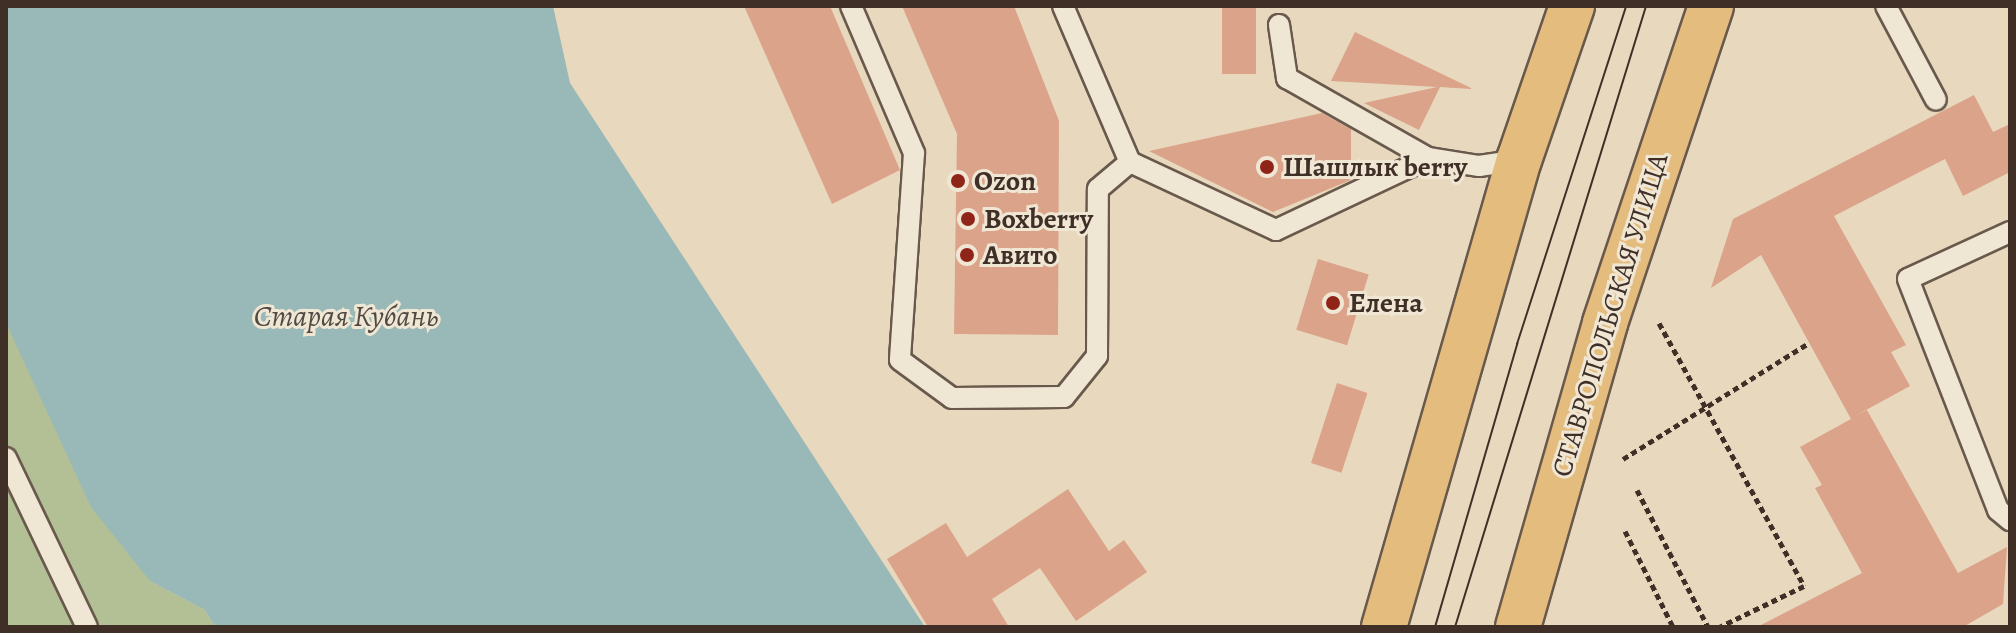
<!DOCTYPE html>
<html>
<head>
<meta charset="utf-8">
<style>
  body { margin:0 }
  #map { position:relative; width:2016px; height:633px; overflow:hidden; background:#e8d8bd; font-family:Alegreya,serif }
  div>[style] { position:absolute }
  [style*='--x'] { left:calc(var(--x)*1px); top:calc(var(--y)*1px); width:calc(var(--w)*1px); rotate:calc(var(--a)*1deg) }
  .green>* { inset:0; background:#b3bf94 }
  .water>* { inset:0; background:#99b8b8 }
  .building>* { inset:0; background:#dba389; transform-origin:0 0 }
  .path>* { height:5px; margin-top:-2.5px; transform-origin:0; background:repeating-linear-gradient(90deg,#3f2f27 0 6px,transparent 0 10px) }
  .roads { filter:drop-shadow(2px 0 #69594c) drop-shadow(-2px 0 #69594c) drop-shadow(0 2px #69594c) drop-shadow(0 -2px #69594c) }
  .service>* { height:20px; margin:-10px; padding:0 10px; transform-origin:10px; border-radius:10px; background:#f0e6d4 }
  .primary>* { height:44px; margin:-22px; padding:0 22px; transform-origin:22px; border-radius:22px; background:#e4bc7e }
  .tram>* { height:2px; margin:-1px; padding:0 1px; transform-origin:1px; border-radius:1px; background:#3f2f27 }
  .dots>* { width:22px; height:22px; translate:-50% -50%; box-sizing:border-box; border:4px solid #f0e6d4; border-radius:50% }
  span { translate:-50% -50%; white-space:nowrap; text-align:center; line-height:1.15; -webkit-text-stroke:6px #f0e6d4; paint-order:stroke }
  .poi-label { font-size:28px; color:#3f2f27; font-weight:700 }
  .left { translate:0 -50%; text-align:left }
  .street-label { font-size:28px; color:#3f2f27 }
  .water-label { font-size:30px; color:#514a44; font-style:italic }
  .frame { position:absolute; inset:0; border:8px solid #3f2f27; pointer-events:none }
</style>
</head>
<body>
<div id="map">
  <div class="green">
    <div style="clip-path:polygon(6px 323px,150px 581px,205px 610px,215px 627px,6px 627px)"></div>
  </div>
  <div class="water">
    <div style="clip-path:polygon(6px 6px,553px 6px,570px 83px,925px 627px,215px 627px,205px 610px,150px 581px,91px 507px,6px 323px)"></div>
  </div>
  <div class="building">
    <div style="clip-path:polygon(744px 6px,830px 6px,900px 170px,832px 204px)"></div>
    <div style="clip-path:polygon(902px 6px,1014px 6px,1059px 121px,1058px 335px,954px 334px,957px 134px)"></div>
    <div style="left:1222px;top:6px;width:34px;height:68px"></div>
    <div style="clip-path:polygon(1355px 32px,1471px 88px,1471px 89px,1440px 87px,1419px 130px,1364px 103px,1437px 87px,1331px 81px)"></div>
    <div style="clip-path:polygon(1974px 95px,1993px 132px,2010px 124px,2010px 172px,1963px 196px,1945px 159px,1834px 216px,1906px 345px,1891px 352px,1910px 386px,1855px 416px,1867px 410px,1958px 573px,2007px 547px,2003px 604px,1963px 627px,1757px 627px,1862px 573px,1815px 488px,1822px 485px,1800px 447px,1851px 419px,1761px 255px,1711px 288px,1733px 219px)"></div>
    <div style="clip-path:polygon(1322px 113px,1351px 129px,1351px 180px,1273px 212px,1149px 151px)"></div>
    <div style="left:1318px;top:259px;width:53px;height:74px;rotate:17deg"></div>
    <div style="left:1337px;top:383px;width:32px;height:84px;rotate:18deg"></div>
    <div style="clip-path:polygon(1068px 489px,1109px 551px,1124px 540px,1147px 572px,1076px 621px,1040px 568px,992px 599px,1009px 627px,928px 627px,887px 559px,946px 523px,967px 557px)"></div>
  </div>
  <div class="path">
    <div style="--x:1659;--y:323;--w:300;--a:61.1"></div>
    <div style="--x:1804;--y:586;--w:94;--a:154.2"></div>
    <div style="--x:1623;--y:459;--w:217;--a:-32"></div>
    <div style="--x:1637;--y:490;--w:154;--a:62.6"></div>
    <div style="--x:1625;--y:531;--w:107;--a:63.4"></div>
  </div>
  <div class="roads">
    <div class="service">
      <div style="--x:851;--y:6;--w:160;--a:66.8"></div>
      <div style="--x:914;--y:153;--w:207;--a:93.9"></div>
      <div style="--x:900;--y:360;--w:64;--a:36.2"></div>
      <div style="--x:952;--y:398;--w:112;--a:-0.5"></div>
      <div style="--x:1064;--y:397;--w:53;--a:-51.2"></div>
      <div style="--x:1097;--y:356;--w:167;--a:-89.7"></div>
      <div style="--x:1098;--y:189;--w:42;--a:-40.2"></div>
      <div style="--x:1063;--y:6;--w:170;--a:66.8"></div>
      <div style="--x:1130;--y:162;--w:161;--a:25"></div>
      <div style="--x:1276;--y:230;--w:168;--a:-25.3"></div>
      <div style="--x:1886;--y:6;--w:106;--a:62"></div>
      <div style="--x:1279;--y:25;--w:54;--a:81.4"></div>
      <div style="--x:1287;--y:78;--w:162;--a:29.6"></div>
      <div style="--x:1428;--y:158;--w:52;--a:8.9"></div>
      <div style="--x:1479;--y:166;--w:40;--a:-8.5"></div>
      <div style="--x:2010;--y:232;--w:112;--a:155.3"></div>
      <div style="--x:1908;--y:279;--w:248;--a:68.7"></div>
      <div style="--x:1998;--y:510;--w:16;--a:40"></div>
      <div style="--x:6;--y:458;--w:187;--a:64.4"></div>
    </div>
    <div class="primary">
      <div style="--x:1384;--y:627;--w:486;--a:-73.9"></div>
      <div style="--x:1519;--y:160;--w:163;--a:-71"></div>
      <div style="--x:1518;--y:627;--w:316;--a:-74"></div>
      <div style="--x:1605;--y:323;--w:334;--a:-71.5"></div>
    </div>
  </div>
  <div class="tram">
    <div style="--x:1435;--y:627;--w:295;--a:-73.8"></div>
    <div style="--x:1517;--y:344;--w:355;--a:-72.1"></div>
    <div style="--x:1455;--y:627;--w:650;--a:-72.9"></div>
  </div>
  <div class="dots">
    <div style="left:1267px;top:167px;background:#8f2418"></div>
    <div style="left:958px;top:181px;background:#8f2418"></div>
    <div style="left:968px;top:219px;background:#8f2418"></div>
    <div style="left:967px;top:255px;background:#8f2418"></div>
    <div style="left:1333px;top:303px;background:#8f2418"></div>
  </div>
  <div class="poi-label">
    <span class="left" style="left:1283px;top:167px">Шашлык berry</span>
    <span class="left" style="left:974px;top:181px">Ozon</span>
    <span class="left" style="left:984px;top:219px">Boxberry</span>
    <span class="left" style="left:983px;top:255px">Авито</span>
    <span class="left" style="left:1349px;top:303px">Елена</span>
  </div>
  <div class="street-label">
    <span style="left:1610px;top:315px;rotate:-73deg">СТАВРОПОЛЬСКАЯ УЛИЦА</span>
  </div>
  <div class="water-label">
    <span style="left:346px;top:316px">Старая Кубань</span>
  </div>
  <div class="frame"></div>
</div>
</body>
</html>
